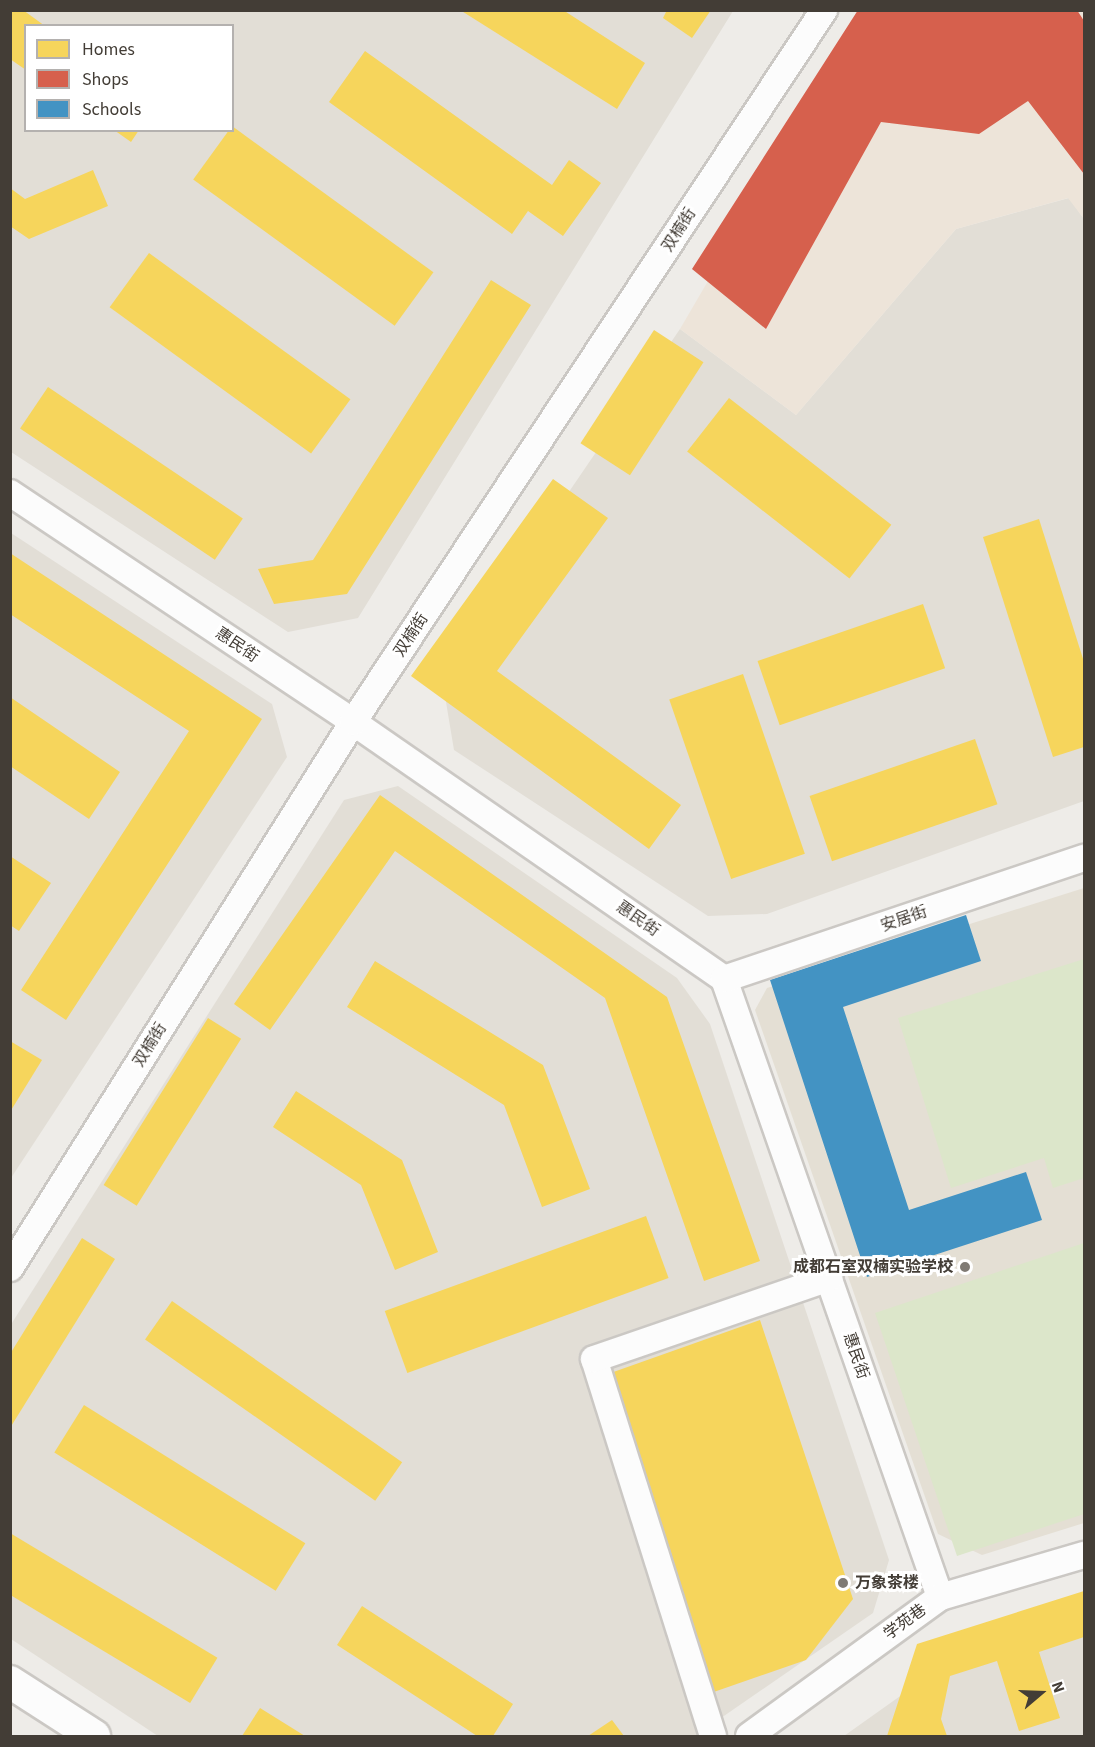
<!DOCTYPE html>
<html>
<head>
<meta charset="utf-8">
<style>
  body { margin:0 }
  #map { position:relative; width:1095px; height:1747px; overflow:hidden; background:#eeece8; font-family:"Source Sans 3","Noto Sans SC",sans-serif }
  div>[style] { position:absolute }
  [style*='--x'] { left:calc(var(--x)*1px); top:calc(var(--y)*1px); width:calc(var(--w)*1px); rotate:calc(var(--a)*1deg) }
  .residential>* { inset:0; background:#e2ded6 }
  .commercial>* { inset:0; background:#ede4d9 }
  .education>* { inset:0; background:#e4dfd4 }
  .green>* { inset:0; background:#dce6ca }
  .homes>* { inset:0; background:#f6d55c; transform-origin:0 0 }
  .shops>* { inset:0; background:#d6604d }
  .schools>* { inset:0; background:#4393c3 }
  .roads { filter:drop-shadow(2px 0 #cbc8c4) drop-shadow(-2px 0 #cbc8c4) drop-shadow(0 2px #cbc8c4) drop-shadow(0 -2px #cbc8c4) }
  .minor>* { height:26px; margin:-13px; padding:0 13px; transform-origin:13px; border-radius:13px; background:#fcfcfc }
  .tertiary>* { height:32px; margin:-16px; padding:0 16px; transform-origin:16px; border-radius:16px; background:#fcfcfc }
  .dots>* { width:16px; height:16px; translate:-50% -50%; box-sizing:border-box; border:3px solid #fff; border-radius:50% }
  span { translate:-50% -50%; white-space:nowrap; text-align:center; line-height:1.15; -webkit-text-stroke:6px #fff; paint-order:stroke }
  .street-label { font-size:16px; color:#433d36 }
  .poi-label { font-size:16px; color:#433d36; font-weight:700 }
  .right { translate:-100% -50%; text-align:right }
  .left { translate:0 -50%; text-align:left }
  .frame { position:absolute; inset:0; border:12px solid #433d36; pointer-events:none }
  .legend { position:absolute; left:24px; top:24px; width:210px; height:108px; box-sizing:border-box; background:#fff; border:2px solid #b4b1af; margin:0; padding:8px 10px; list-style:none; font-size:18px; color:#433d36 }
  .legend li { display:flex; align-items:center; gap:12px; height:30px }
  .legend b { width:30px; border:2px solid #b4b1af }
  .north { position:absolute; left:1011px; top:1663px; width:60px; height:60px; -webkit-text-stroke:4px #fff; paint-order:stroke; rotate:71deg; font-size:16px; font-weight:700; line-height:24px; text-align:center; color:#433d36 }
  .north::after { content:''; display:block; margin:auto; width:21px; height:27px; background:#433d36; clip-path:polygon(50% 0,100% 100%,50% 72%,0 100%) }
</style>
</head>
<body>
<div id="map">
  <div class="residential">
    <div style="clip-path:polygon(evenodd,10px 11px,733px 11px,358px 618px,288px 632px,11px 452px,10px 11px,26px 26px,232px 26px,232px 130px,26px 130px,26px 26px)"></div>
    <div style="clip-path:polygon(1069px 198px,1084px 219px,1084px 801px,767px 914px,708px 916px,454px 750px,442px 678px,680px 329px,796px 415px,956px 229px)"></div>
    <div style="clip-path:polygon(11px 533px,272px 704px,287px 757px,11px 1178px)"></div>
    <div style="clip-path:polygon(398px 786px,677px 978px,710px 1024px,889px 1560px,873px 1613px,695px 1736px,158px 1736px,11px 1639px,10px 1326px,344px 800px)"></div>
    <div style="clip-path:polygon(1084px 1616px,1084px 1736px,844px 1736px,941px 1667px,1022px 1635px)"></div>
  </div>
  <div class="commercial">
    <div style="clip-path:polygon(878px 11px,1084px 11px,1084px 219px,1068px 198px,956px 229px,796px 415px,680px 329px,803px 118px)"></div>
  </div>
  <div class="education">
    <div style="clip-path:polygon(1084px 888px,1084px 1523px,982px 1555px,938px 1534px,755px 1010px,767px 988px)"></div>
  </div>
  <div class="green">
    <div style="clip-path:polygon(1084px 959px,1084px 1178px,1053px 1188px,1044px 1158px,951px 1188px,898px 1018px)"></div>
    <div style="clip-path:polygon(1084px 1243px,1084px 1514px,957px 1556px,875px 1313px)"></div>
  </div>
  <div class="homes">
    <div style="clip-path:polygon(10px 10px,23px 10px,45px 26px,26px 26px,26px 70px,10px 59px)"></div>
    <div style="clip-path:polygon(460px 10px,563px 10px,645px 63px,617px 109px)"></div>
    <div style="clip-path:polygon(667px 10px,711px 10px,692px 38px,663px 18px)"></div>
    <div style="clip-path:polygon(365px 51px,552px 185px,569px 160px,601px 183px,563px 236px,528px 211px,512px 234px,329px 102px)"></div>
    <div style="left:232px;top:126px;width:249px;height:66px;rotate:36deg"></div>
    <div style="clip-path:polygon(114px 130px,139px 130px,131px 142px)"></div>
    <div style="clip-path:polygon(93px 170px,108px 206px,29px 239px,10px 226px,10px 188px,25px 199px)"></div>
    <div style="left:149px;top:253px;width:249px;height:67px;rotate:36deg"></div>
    <div style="clip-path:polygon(491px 280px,531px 305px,347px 594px,274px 604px,258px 569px,313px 560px)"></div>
    <div style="left:654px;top:330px;width:59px;height:135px;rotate:33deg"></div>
    <div style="left:48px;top:387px;width:235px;height:50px;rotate:34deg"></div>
    <div style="left:729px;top:398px;width:206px;height:68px;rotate:38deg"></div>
    <div style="clip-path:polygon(553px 479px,608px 518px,497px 671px,681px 805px,649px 849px,411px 676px)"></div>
    <div style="clip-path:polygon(1039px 519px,1084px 662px,1084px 747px,1053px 757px,983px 537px)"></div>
    <div style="clip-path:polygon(10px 553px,262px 719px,66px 1020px,21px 990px,189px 731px,10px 614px)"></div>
    <div style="left:923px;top:604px;width:68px;height:175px;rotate:71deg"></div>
    <div style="left:743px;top:674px;width:190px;height:78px;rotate:71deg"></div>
    <div style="clip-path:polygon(10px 697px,120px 772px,89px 819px,10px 766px)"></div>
    <div style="left:975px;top:739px;width:69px;height:175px;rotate:71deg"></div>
    <div style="clip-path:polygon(380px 795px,667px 997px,760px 1261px,704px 1281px,605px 998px,395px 851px,270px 1030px,234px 1004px)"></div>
    <div style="clip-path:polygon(10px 856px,51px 883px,19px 931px,10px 925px)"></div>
    <div style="clip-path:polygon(375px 961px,543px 1065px,590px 1189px,542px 1207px,504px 1105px,347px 1007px)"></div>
    <div style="left:208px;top:1018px;width:39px;height:197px;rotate:32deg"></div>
    <div style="clip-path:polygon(10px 1041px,42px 1060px,10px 1112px)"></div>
    <div style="clip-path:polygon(296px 1091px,402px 1160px,438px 1252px,395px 1270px,361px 1185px,273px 1127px)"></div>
    <div style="left:646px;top:1216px;width:66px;height:278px;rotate:70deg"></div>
    <div style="clip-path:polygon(82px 1238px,115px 1259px,10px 1428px,10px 1354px)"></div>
    <div style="left:172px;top:1301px;width:281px;height:47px;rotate:35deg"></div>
    <div style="clip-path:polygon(760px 1320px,853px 1599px,806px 1660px,708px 1694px,605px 1375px)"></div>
    <div style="left:84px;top:1405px;width:261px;height:56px;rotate:32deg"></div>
    <div style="left:10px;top:1533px;width:242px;height:53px;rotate:31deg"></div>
    <div style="clip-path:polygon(1084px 1591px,1084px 1637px,1039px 1652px,1060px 1718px,1019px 1731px,997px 1661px,950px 1676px,941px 1719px,947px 1736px,887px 1736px,917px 1644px)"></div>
    <div style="clip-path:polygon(362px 1606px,513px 1704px,493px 1736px,477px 1736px,337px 1645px)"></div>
    <div style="clip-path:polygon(260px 1708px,305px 1736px,242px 1736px)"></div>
    <div style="clip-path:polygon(612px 1720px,624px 1736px,588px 1736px)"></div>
  </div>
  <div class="shops">
    <div style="clip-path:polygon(858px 10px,1077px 10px,1084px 21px,1084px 174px,1028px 101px,979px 134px,881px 122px,766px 329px,692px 269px)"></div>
  </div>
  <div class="schools">
    <div style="clip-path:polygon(966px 915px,981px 961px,843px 1007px,909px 1210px,1026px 1172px,1042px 1220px,867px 1277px,770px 980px)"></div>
  </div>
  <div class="roads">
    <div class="minor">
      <div style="--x:10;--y:493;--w:412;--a:33.7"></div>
      <div style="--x:353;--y:722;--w:451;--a:34.7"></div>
      <div style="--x:724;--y:979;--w:655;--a:70.73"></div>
      <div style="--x:724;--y:979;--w:380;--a:-18.6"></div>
      <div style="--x:10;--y:1268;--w:645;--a:-57.86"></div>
      <div style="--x:353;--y:722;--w:854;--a:-56.51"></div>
      <div style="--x:713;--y:1736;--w:395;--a:-107.5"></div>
      <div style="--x:594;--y:1359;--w:249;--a:-19"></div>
      <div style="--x:749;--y:1736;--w:236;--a:-36"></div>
      <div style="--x:940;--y:1597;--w:150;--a:-16.3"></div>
    </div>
    <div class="tertiary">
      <div style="--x:10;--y:1682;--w:100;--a:32.7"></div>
    </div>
  </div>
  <div class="dots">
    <div style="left:965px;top:1267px;background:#7f7a74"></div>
    <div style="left:843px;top:1583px;background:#7f7a74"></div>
  </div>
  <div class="street-label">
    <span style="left:679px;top:230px;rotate:-57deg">双楠街</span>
    <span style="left:411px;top:635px;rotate:-57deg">双楠街</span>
    <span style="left:237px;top:645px;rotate:34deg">惠民街</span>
    <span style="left:638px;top:919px;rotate:35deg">惠民街</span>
    <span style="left:904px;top:919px;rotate:-19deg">安居街</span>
    <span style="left:150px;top:1045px;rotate:-58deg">双楠街</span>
    <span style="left:856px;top:1356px;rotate:71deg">惠民街</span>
    <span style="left:905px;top:1622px;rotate:-36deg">学苑巷</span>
  </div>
  <div class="poi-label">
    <span class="right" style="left:953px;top:1267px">成都石室双楠实验学校</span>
    <span class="left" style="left:855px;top:1583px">万象茶楼</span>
  </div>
  <div class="frame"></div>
  <ul class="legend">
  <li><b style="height:16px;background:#f6d55c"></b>Homes</li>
  <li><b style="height:16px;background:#d6604d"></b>Shops</li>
  <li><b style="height:16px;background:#4393c3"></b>Schools</li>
  </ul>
  <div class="north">N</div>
</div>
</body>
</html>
